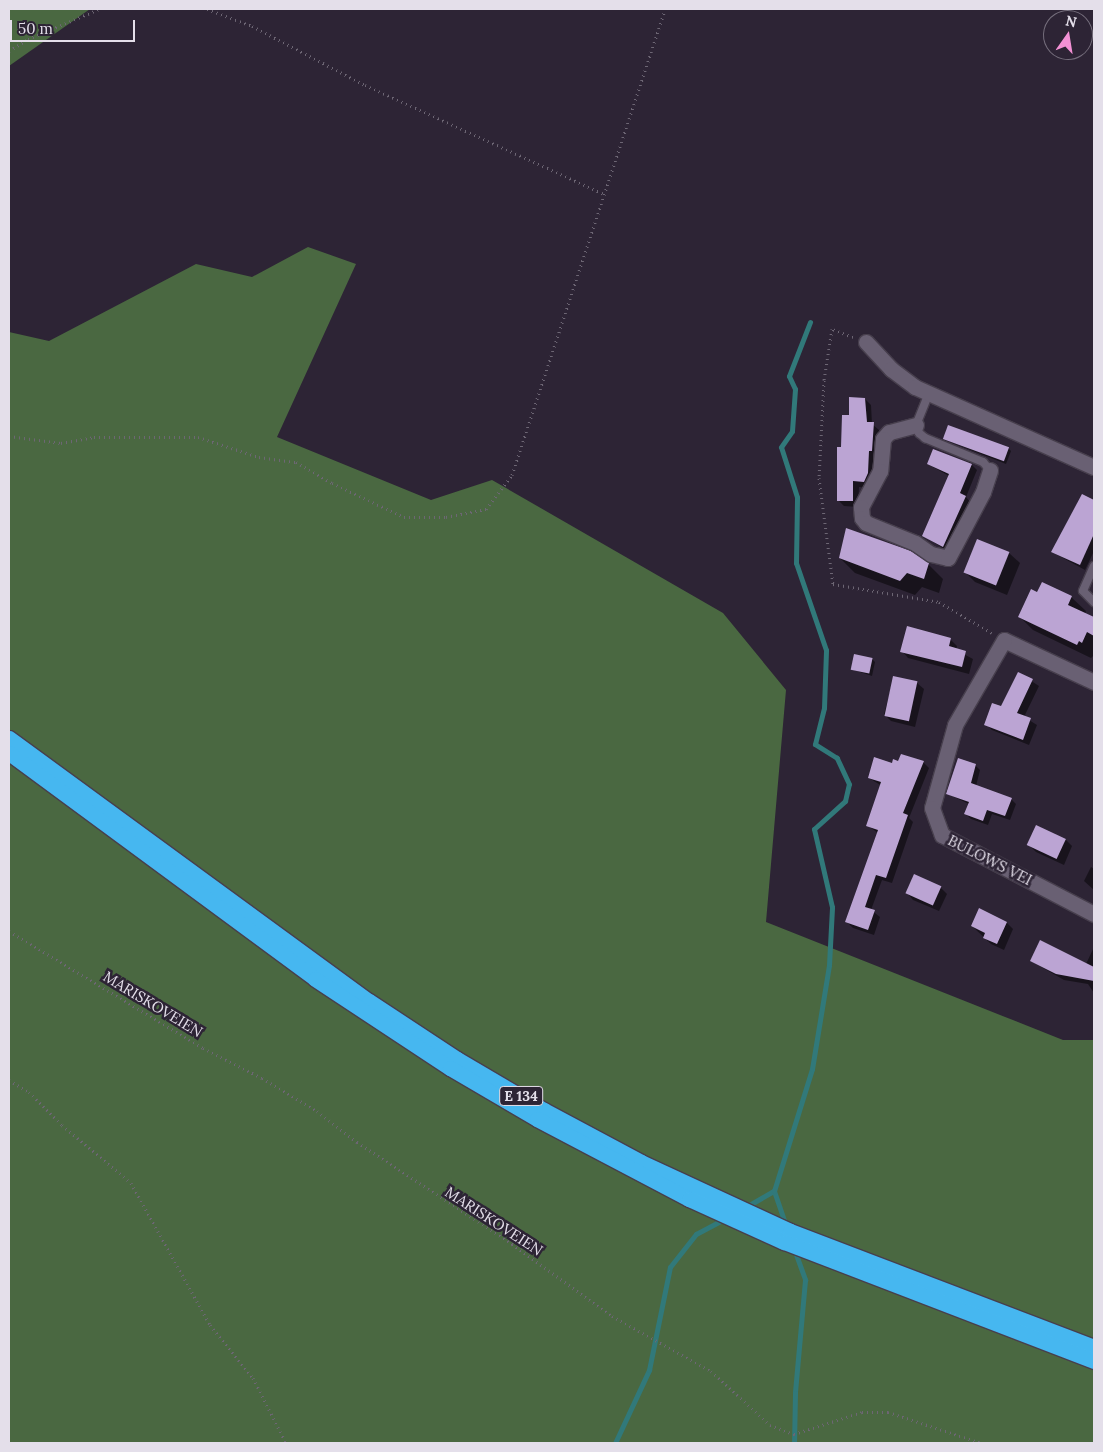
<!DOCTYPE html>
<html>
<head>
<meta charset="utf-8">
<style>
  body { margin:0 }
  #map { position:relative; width:1103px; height:1452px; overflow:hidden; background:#2d2435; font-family:Lora,serif }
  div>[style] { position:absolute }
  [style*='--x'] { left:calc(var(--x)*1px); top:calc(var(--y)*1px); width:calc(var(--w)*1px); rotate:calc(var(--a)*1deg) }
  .forest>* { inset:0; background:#4a6841 }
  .shadow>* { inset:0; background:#0007 }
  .stream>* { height:5px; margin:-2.5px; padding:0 2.5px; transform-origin:2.5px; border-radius:2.5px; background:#31797a }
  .building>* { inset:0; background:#bba4d3; transform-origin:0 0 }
  .path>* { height:3px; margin-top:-1.5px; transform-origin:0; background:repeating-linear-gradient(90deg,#6d6674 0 1px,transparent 0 5px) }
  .roads { filter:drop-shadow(1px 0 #473f4d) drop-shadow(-1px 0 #473f4d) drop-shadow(0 1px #473f4d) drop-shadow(0 -1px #473f4d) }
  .lane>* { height:8px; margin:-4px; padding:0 4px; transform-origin:4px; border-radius:4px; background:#696073 }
  .street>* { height:15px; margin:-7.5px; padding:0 7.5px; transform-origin:7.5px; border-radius:7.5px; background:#696073 }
  .highway>* { height:15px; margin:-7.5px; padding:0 7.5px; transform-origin:7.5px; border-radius:7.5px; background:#46b7f0 }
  span { translate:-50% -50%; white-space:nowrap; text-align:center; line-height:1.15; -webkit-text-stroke:5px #2d2435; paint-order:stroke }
  .shield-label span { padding:1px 4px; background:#2d2435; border:1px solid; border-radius:4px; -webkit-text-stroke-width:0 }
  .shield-label { font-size:14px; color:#e4dfea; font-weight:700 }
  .street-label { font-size:15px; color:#e4dfea }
  .frame { position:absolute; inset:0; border:10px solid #e4dfea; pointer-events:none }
  .north { position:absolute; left:1043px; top:10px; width:50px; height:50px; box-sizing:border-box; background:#2d2435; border:1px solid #766f7d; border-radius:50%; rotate:13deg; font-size:14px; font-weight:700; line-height:20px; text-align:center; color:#e4dfea }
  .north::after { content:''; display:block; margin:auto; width:18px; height:22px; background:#f391d5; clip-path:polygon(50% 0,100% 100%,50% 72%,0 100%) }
  .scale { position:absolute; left:10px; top:20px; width:125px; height:22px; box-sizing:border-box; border:2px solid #e4dfea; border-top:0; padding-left:6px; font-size:15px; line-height:18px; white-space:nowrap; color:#e4dfea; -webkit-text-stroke:4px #2d2435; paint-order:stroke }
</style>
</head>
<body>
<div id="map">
  <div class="forest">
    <div style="clip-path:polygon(9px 9px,90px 9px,9px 66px)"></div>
    <div style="clip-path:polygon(308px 247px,356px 264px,277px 437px,431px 500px,492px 480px,723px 613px,786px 690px,766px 922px,1063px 1040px,1094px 1040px,1094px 1443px,9px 1443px,9px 332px,49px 341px,196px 264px,252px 277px)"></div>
  </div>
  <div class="shadow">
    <div style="clip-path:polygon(865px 399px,871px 405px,872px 424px,879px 430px,878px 456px,870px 488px,859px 487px,858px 507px,844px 506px,838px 500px,843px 448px,850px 417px)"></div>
    <div style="clip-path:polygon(943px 439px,1008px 448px,1011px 451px,1006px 464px)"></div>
    <div style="clip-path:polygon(934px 451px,972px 465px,977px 470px,966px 497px,971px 503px,949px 552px,924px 536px,949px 476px,928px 464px)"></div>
    <div style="clip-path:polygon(1083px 496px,1094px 502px,1094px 551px,1085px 570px,1052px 552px)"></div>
    <div style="clip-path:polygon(1009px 553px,1020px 563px,1007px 595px,975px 582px,965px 572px)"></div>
    <div style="clip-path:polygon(840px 558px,928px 564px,943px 579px,939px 593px,922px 587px,915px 595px,855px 573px)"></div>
    <div style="clip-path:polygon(1038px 593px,1071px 597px,1086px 611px,1084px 615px,1094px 621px,1094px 655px,1091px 658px,1033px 630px,1019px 616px)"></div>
    <div style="clip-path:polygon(950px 639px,957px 646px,956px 650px,973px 659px,969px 674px,908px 658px,902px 651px)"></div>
    <div style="clip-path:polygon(872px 659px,875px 662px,872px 676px,851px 669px)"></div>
    <div style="clip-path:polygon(1019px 673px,1039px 686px,1024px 717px,1037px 725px,1029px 745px,992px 730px,986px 724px,1002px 708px)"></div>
    <div style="clip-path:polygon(894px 677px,917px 683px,924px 689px,915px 727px,891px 721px,884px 714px)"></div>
    <div style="clip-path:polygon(923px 762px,929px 768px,909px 818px,913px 822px,892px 883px,882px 880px,871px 910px,880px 917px,874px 935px,853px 928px,847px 922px,878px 833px,867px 825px,882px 786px,869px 778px,893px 764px)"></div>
    <div style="clip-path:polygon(975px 765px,980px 770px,976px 786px,1011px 799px,1016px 804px,1010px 820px,992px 814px,988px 825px,971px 819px,966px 814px,969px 804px,948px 794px)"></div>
    <div style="clip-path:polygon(1066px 840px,1072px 846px,1064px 865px,1036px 852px,1029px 845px)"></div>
    <div style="clip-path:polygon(1091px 867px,1094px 869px,1094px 890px,1084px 881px)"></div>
    <div style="clip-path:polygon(940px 887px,947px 894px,939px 911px,913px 900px,907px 893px)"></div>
    <div style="clip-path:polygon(1007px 923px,1013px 929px,1004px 950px,991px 944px,972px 926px)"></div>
    <div style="clip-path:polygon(1094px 947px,1094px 993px,1088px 984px,1064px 980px,1031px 961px,1086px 964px)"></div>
  </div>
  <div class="stream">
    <div style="--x:774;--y:1191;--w:37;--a:71"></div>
    <div style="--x:744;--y:1208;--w:34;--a:-30"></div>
    <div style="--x:774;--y:1191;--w:128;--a:-72.7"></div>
    <div style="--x:812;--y:1069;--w:105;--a:-80.7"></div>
    <div style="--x:829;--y:965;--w:58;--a:-87"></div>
    <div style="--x:832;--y:907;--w:80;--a:-103"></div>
    <div style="--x:814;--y:829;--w:42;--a:-42.1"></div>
    <div style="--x:845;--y:801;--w:17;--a:-77"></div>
    <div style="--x:849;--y:784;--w:29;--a:-115"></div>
    <div style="--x:837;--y:758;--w:26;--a:-148"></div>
    <div style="--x:815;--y:744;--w:37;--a:-76"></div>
    <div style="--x:824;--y:708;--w:58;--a:-88"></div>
    <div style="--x:826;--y:650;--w:92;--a:-109"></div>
    <div style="--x:796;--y:563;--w:66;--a:-89.1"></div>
    <div style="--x:797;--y:497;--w:52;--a:-107.7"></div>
    <div style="--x:781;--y:447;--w:19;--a:-55"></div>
    <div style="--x:792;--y:431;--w:42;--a:-85.9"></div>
    <div style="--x:795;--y:389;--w:14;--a:-115"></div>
    <div style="--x:789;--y:376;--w:58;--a:-68.7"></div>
    <div style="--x:794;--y:1249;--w:33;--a:70"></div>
    <div style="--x:805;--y:1280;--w:113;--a:95.1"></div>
    <div style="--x:795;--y:1393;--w:50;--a:91.1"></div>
    <div style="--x:615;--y:1443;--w:81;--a:-65"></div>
    <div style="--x:649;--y:1370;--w:105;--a:-78.5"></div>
    <div style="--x:670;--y:1267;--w:42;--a:-51.8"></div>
    <div style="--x:696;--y:1234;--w:32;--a:-28"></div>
  </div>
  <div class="building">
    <div style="clip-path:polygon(849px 397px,865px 398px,867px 422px,874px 422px,872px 451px,869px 451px,868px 473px,864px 482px,853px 481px,853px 501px,837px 501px,837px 447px,841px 447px,842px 415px,849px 415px)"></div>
    <div style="left:948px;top:425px;width:65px;height:15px;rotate:20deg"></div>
    <div style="clip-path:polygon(933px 449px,972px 464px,960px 493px,966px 496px,943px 547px,922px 536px,949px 474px,927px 464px)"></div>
    <div style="clip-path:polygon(1082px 494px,1094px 500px,1094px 534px,1080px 565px,1051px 552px)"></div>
    <div style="clip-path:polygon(846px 528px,911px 551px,929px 563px,924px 579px,907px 573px,900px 581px,839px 558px)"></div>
    <div style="left:977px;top:539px;width:35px;height:36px;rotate:22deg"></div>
    <div style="clip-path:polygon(1042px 582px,1072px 596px,1068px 605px,1094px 617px,1094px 636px,1087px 632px,1082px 643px,1079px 641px,1077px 645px,1018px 617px,1031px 589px,1037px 592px)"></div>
    <div style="clip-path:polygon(907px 626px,951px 638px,949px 646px,966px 651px,962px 667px,900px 652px)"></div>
    <div style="left:854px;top:654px;width:19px;height:16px;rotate:12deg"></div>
    <div style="clip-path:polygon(1018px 672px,1033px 679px,1017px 713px,1031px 718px,1023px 740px,984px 725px,992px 703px,1001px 706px)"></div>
    <div style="left:893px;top:676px;width:25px;height:41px;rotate:12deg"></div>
    <div style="clip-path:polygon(901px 754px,924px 761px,903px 813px,908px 815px,886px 878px,876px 875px,865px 907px,875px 910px,868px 930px,845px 922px,878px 830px,866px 826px,881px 782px,868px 778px,874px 757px,892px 763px,893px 759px,898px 761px)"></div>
    <div style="clip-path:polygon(958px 758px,976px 764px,971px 783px,1012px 798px,1005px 816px,987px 810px,983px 821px,964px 814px,969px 802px,946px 794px)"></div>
    <div style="left:1036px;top:825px;width:33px;height:22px;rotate:25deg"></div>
    <div style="left:914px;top:874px;width:30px;height:21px;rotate:24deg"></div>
    <div style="clip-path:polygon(979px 908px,1007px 922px,997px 944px,983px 938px,985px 933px,971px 926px)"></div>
    <div style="clip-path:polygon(1040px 940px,1094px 967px,1094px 981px,1056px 974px,1030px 961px)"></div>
  </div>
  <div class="path">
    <div style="--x:207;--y:9;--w:48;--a:20.7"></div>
    <div style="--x:252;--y:26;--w:127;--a:27.6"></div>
    <div style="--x:365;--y:85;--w:263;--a:24.5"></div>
    <div style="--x:9;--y:51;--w:22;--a:-32"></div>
    <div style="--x:28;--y:39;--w:77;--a:-22.9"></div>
    <div style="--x:853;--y:337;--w:22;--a:-159"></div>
    <div style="--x:832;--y:329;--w:52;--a:98.9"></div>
    <div style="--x:824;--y:380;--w:98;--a:92.9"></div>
    <div style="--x:819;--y:478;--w:107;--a:82.5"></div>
    <div style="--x:833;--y:584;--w:108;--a:9.6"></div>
    <div style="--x:939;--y:602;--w:61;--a:30.3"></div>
    <div style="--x:9;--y:436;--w:52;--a:7.7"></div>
    <div style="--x:61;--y:443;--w:34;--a:-10"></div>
    <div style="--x:94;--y:437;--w:104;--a:0"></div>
    <div style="--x:198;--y:437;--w:64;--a:18.2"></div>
    <div style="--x:259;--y:457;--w:37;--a:8"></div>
    <div style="--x:296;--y:462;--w:42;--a:30.3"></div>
    <div style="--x:332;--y:483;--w:80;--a:25.3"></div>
    <div style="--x:404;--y:517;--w:42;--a:0"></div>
    <div style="--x:446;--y:517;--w:41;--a:-11.3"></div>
    <div style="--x:486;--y:509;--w:43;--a:-52.6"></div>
    <div style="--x:512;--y:475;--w:490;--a:-71.8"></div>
    <div style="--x:9;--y:931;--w:227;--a:31.1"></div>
    <div style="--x:203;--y:1048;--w:66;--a:27"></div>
    <div style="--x:262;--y:1078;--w:64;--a:31"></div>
    <div style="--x:317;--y:1111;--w:51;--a:37.8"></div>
    <div style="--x:357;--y:1142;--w:186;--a:33.3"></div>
    <div style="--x:512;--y:1244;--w:123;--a:35.8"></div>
    <div style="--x:612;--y:1316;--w:113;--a:29.1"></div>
    <div style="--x:711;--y:1371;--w:80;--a:42.5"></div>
    <div style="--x:770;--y:1425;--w:26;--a:21"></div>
    <div style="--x:794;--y:1434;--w:71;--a:-17.9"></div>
    <div style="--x:862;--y:1412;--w:26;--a:0"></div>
    <div style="--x:888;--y:1412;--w:98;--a:18.4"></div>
    <div style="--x:9;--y:1080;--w:23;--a:31"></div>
    <div style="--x:29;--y:1092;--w:47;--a:45"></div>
    <div style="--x:62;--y:1125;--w:90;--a:40"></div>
    <div style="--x:131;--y:1183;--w:162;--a:60.9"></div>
    <div style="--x:210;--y:1325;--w:68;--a:50.9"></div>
    <div style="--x:253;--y:1378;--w:73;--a:63.1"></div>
  </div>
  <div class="roads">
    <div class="lane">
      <div style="--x:929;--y:393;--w:35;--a:112"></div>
      <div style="--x:916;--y:425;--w:9;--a:69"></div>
      <div style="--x:919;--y:433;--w:8;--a:40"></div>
      <div style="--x:925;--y:438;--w:63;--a:22.5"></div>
      <div style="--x:983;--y:462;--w:11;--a:49"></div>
      <div style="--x:1094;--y:566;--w:27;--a:114"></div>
      <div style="--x:1083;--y:591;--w:16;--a:45"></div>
    </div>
    <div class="street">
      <div style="--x:866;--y:342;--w:37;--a:47"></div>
      <div style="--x:891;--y:369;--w:30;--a:37"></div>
      <div style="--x:915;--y:387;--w:196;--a:24.1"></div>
      <div style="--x:916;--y:425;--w:28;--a:165"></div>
      <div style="--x:889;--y:432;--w:9;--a:131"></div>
      <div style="--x:883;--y:439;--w:32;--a:95"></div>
      <div style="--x:880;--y:471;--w:41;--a:117.8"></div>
      <div style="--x:861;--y:507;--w:11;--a:85"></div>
      <div style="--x:862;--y:518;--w:6;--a:51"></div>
      <div style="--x:866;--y:523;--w:53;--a:22.2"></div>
      <div style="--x:915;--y:543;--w:19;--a:35"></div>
      <div style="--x:931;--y:554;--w:17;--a:13"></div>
      <div style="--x:948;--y:558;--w:75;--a:-62.1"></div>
      <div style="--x:983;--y:492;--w:23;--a:-72"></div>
      <div style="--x:1094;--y:682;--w:99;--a:-155"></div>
      <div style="--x:1004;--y:640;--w:98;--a:120"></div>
      <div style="--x:955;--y:725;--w:86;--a:105.5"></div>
      <div style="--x:932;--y:808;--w:29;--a:70"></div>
      <div style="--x:942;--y:835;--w:171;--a:27.5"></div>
    </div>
    <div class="highway">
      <div style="--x:9;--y:738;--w:446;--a:36.2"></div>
      <div style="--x:369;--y:1001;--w:105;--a:33.4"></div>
      <div style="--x:457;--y:1059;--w:101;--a:30.4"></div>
      <div style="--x:544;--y:1110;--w:110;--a:28.2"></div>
      <div style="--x:641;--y:1162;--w:164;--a:24.8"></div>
      <div style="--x:790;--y:1231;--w:325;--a:20.9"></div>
      <div style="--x:9;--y:753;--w:380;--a:36.4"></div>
      <div style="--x:315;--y:979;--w:162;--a:33.4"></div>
      <div style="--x:450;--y:1068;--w:101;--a:30.4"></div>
      <div style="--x:537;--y:1119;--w:172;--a:27.8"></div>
      <div style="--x:689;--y:1199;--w:104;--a:24.4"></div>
      <div style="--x:784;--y:1242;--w:332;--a:21"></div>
    </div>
  </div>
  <div class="shield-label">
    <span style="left:521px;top:1096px">E 134</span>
  </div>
  <div class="street-label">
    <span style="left:990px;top:860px;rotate:27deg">BULOWS VEI</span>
    <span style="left:153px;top:1004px;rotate:31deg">MARISKOVEIEN</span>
    <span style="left:494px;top:1221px;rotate:33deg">MARISKOVEIEN</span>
  </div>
  <div class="frame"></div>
  <div class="north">N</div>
  <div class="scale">50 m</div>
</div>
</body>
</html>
